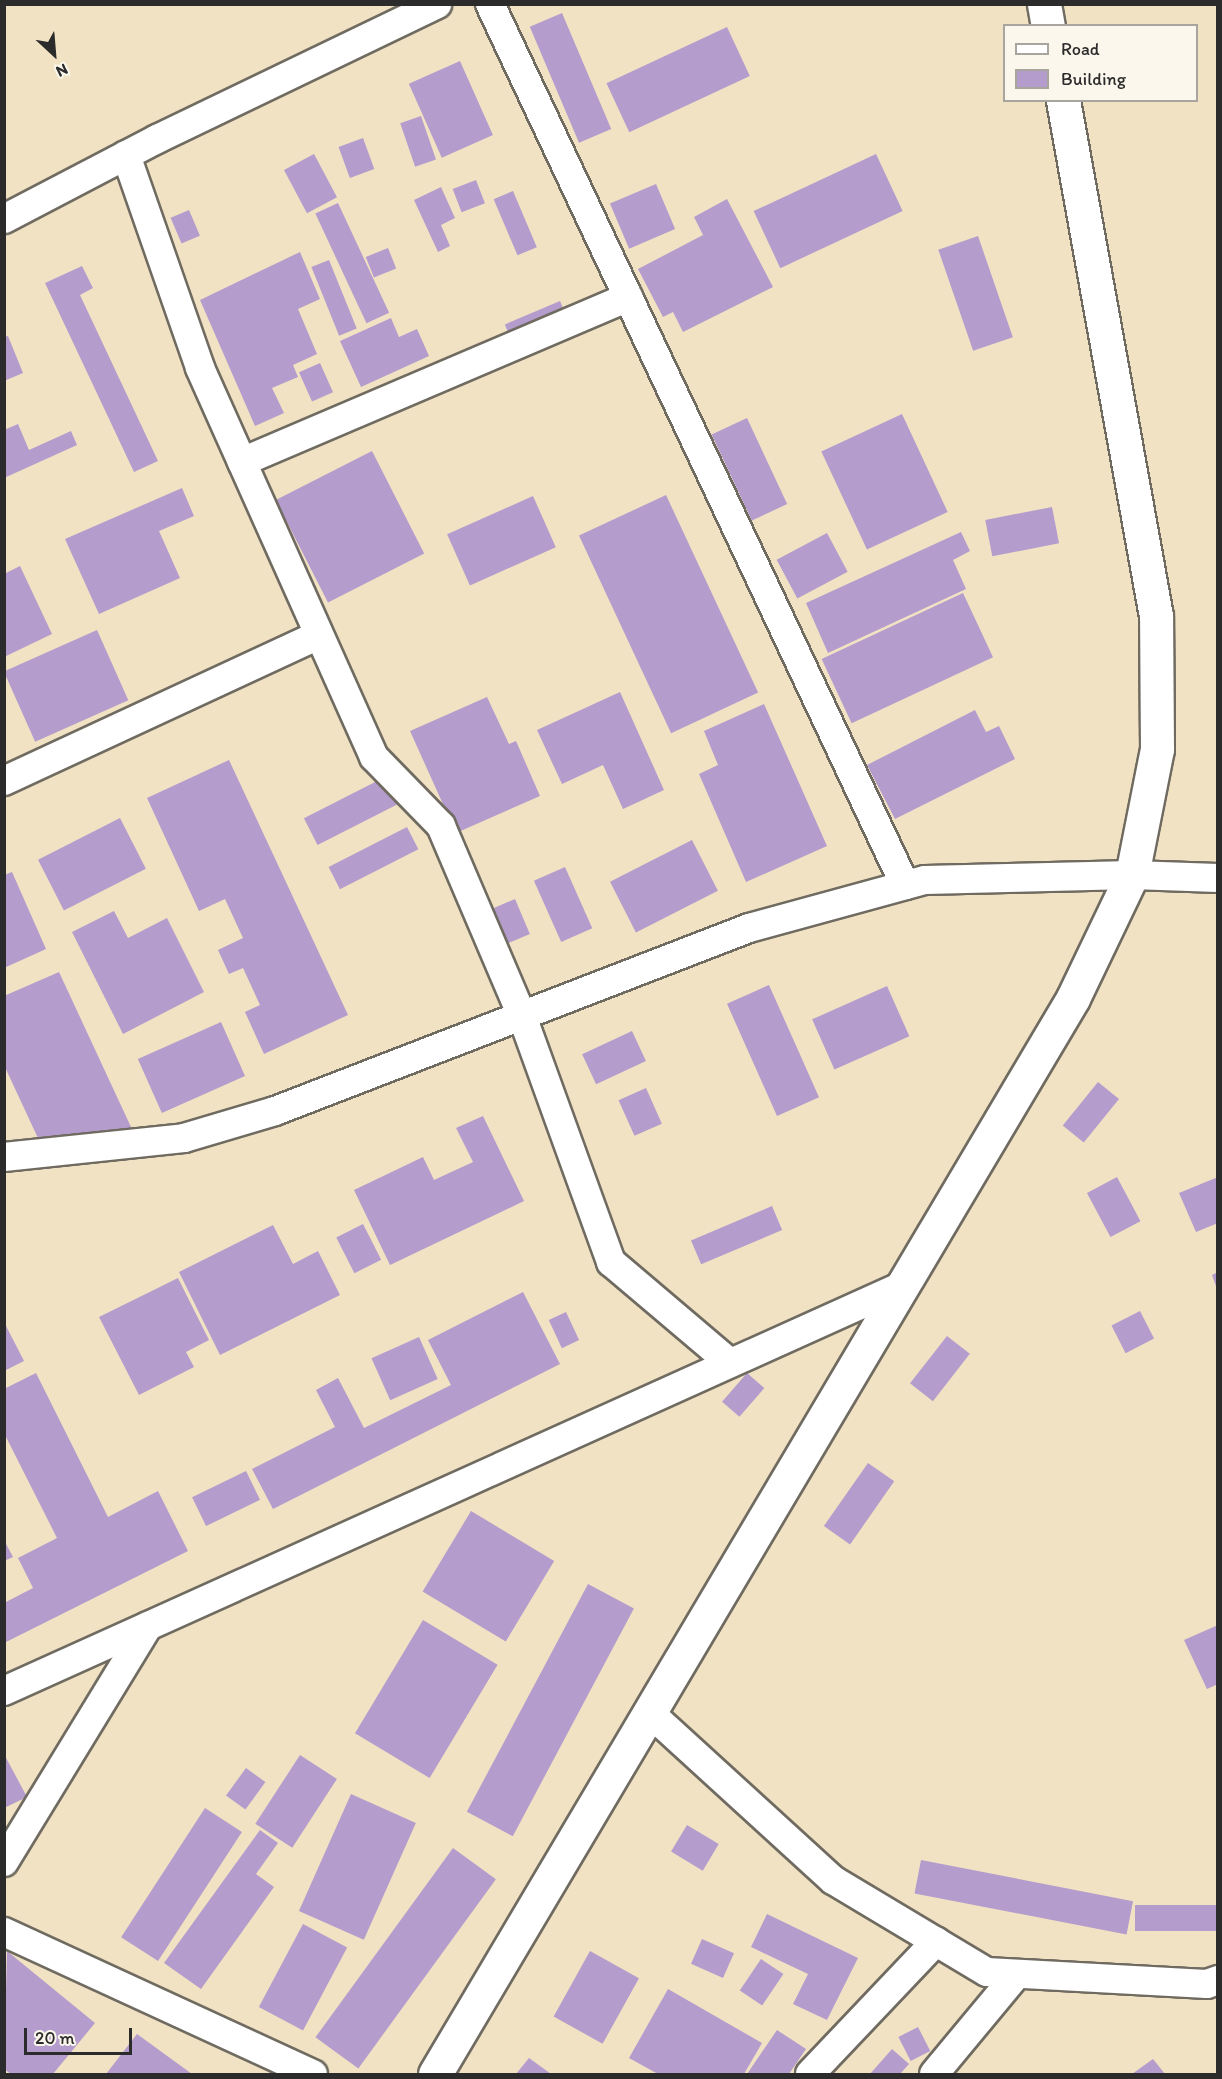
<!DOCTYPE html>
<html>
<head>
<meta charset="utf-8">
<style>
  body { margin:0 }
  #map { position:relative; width:1222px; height:2079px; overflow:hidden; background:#f1e2c4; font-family:Itim,sans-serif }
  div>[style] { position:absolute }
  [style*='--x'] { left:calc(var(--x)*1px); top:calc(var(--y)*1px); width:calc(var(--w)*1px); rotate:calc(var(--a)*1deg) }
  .building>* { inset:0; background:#b49ccc; transform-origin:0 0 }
  .roads { filter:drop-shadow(2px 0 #706b61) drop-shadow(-2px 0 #706b61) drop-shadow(0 2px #706b61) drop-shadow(0 -2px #706b61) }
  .street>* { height:28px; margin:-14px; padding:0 14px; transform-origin:14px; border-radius:14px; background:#fff }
  .secondary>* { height:33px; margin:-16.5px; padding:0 16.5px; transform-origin:16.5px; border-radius:16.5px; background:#fff }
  span { translate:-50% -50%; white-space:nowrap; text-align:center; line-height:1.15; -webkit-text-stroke:4.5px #fbf7ec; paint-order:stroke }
  .frame { position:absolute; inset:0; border:6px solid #2b2b2b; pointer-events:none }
  .legend { position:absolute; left:1003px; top:24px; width:195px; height:78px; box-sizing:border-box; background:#fbf7ec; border:2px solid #a8a59f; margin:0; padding:8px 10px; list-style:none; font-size:18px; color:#2b2b2b }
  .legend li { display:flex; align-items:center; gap:12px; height:30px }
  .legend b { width:30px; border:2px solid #a8a59f }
  .north { position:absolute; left:24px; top:24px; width:60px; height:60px; -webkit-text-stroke:4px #fbf7ec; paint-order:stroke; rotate:154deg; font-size:16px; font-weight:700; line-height:24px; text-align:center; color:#2b2b2b }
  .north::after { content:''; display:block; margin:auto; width:21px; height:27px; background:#2b2b2b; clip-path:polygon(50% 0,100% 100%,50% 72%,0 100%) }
  .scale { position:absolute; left:24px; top:2028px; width:108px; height:27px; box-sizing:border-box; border:3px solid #2b2b2b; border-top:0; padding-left:8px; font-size:18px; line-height:21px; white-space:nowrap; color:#2b2b2b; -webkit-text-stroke:4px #fbf7ec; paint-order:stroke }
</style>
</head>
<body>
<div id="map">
  <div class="building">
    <div style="left:562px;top:13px;width:126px;height:35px;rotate:67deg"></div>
    <div style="left:727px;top:27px;width:54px;height:133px;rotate:65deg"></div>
    <div style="left:460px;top:61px;width:81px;height:56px;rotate:66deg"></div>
    <div style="left:421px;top:116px;width:46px;height:22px;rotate:71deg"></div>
    <div style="left:363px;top:138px;width:33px;height:26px;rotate:70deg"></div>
    <div style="left:314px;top:154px;width:49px;height:34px;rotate:62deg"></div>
    <div style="left:876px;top:154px;width:63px;height:135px;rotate:65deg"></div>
    <div style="left:476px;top:180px;width:25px;height:25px;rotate:69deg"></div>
    <div style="left:656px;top:184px;width:49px;height:50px;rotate:67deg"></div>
    <div style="clip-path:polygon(441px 187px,455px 218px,441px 225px,450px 246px,438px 252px,414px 200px)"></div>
    <div style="left:513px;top:191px;width:61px;height:21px;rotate:67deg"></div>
    <div style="clip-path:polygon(727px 199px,773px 287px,683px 332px,673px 312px,663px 317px,638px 269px,703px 235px,694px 217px)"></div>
    <div style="left:338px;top:203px;width:121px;height:25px;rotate:65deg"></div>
    <div style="left:189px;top:210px;width:28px;height:20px;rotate:67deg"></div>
    <div style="left:978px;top:236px;width:107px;height:42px;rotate:71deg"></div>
    <div style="left:388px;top:248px;width:22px;height:24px;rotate:68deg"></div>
    <div style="clip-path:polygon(300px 252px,320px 299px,298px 309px,317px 354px,293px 365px,298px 377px,272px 388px,284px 413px,255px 426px,200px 300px)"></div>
    <div style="left:329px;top:260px;width:74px;height:19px;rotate:68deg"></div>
    <div style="clip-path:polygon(82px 266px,93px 288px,80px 295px,158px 461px,134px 472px,45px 283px)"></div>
    <div style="left:560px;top:301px;width:15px;height:60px;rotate:67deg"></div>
    <div style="clip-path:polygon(391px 318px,399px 337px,417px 329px,429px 356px,361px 387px,340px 341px)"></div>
    <div style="clip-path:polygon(8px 336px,23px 373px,4px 381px,4px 337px)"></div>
    <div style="left:320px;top:363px;width:32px;height:23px;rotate:66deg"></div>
    <div style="left:902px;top:414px;width:108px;height:89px;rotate:65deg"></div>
    <div style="left:747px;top:418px;width:95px;height:39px;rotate:65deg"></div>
    <div style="clip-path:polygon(18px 424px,29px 450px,71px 431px,77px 445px,4px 478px,4px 430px)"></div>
    <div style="left:372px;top:451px;width:115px;height:108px;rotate:63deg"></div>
    <div style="clip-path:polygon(182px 488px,194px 516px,159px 531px,180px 578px,99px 614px,65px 539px)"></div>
    <div style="left:666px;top:495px;width:218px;height:96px;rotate:65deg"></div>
    <div style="left:533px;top:496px;width:56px;height:94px;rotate:66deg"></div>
    <div style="left:1052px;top:507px;width:37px;height:68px;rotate:79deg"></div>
    <div style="clip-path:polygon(961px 532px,970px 551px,953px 560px,966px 589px,828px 653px,806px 603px)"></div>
    <div style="left:827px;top:533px;width:44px;height:57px;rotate:62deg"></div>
    <div style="clip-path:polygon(20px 566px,52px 634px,4px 657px,4px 574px)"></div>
    <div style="left:963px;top:593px;width:71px;height:156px;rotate:65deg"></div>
    <div style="left:97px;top:630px;width:77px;height:102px;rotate:66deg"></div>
    <div style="clip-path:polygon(620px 692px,664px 790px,623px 809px,603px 765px,562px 784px,537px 730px)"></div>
    <div style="clip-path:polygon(487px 697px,509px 744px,516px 741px,540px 796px,456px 833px,410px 731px)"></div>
    <div style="clip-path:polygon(764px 704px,827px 846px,746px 882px,699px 774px,718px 765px,704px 731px)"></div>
    <div style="clip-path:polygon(975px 710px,986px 732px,999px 726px,1015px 759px,895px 819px,867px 765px)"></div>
    <div style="clip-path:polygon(229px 760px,348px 1015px,264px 1054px,245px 1012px,260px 1005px,243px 968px,229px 974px,218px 950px,243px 938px,225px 899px,199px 911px,147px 798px)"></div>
    <div style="left:385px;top:777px;width:30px;height:91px;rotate:63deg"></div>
    <div style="left:120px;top:818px;width:57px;height:92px;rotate:63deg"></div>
    <div style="left:407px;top:827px;width:25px;height:88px;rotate:63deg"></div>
    <div style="left:692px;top:840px;width:57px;height:92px;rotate:63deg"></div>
    <div style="left:565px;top:867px;width:67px;height:34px;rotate:66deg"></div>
    <div style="clip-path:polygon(12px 872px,46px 949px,4px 968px,4px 875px)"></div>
    <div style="left:515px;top:899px;width:38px;height:26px;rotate:67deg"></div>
    <div style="clip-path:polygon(114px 911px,128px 938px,167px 918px,204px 992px,123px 1034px,72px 932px)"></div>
    <div style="clip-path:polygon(59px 972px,131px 1127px,50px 1164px,4px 1065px,4px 996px)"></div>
    <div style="left:769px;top:985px;width:123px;height:46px;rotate:66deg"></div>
    <div style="left:887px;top:986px;width:55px;height:82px;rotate:66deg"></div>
    <div style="left:221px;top:1022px;width:59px;height:91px;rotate:66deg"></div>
    <div style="left:632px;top:1031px;width:33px;height:55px;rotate:65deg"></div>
    <div style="left:1098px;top:1082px;width:27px;height:56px;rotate:39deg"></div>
    <div style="left:646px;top:1088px;width:39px;height:30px;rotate:66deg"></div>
    <div style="clip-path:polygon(483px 1116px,524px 1201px,390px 1265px,354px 1190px,423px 1157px,434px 1180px,473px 1162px,456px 1128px)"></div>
    <div style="left:1117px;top:1177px;width:50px;height:34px;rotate:62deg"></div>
    <div style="clip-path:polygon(1218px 1177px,1218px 1223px,1196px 1232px,1179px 1193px)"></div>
    <div style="left:772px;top:1206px;width:26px;height:88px;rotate:67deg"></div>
    <div style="left:363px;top:1224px;width:40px;height:30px;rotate:63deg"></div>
    <div style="clip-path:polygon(273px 1225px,293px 1264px,318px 1251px,340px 1295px,220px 1355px,179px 1272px)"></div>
    <div style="clip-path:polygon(1218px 1272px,1218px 1289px,1217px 1289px,1212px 1275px)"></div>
    <div style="clip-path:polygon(178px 1278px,209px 1340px,186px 1352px,194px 1367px,139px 1395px,99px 1317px)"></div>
    <div style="clip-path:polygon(523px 1292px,560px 1364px,273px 1509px,252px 1469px,335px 1427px,316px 1390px,338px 1378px,364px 1428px,451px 1385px,428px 1340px)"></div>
    <div style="left:1140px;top:1311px;width:31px;height:32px;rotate:63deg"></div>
    <div style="left:566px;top:1312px;width:31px;height:19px;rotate:65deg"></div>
    <div style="clip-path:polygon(4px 1322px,24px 1361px,4px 1371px)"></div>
    <div style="left:947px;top:1336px;width:29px;height:60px;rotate:38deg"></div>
    <div style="left:419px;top:1337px;width:46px;height:52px;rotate:66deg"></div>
    <div style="clip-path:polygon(36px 1373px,108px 1517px,158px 1491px,188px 1551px,6px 1642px,4px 1603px,33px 1588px,18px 1558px,57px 1538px,4px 1433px,4px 1389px)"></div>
    <div style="left:747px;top:1373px;width:23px;height:38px;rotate:41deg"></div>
    <div style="left:868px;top:1463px;width:32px;height:77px;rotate:35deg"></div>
    <div style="left:246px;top:1471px;width:32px;height:60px;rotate:64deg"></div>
    <div style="left:471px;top:1511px;width:97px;height:94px;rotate:31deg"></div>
    <div style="clip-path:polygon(4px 1540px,13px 1557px,4px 1561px)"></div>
    <div style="left:588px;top:1584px;width:52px;height:258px;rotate:28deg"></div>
    <div style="left:423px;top:1620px;width:87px;height:132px;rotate:31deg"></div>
    <div style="clip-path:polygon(1218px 1625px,1218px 1684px,1207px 1689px,1184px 1640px)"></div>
    <div style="clip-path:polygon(4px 1754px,27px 1797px,4px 1808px)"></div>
    <div style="left:300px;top:1755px;width:44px;height:82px;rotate:33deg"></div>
    <div style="left:246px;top:1768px;width:24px;height:34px;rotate:36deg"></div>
    <div style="left:351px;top:1794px;width:71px;height:128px;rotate:24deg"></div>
    <div style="left:205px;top:1808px;width:44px;height:154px;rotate:33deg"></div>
    <div style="left:687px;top:1825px;width:37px;height:31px;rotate:31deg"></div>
    <div style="clip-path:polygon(260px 1830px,278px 1843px,256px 1874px,274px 1887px,201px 1989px,164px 1963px)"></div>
    <div style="left:453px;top:1848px;width:53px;height:234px;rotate:36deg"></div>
    <div style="left:921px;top:1860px;width:216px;height:34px;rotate:11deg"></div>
    <div style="left:1218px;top:1905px;width:26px;height:83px;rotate:90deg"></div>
    <div style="clip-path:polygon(767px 1914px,858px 1958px,827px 2020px,793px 2004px,808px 1974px,751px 1947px)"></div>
    <div style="left:303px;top:1924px;width:50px;height:94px;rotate:28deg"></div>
    <div style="left:702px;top:1939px;width:35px;height:27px;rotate:24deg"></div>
    <div style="clip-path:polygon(7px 1951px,95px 2023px,53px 2074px,11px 2074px,4px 2069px)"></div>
    <div style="left:590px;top:1951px;width:56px;height:75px;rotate:29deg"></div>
    <div style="left:761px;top:1959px;width:27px;height:38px;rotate:34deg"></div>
    <div style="clip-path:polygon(668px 1989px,762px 2043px,744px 2074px,658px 2074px,629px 2058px)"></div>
    <div style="left:918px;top:2027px;width:27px;height:22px;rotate:63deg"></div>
    <div style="clip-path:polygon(777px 2030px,806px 2049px,789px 2074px,747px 2074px)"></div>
    <div style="clip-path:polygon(137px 2034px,192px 2074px,106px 2074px)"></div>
    <div style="clip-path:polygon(892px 2049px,909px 2064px,900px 2074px,870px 2074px)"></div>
    <div style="clip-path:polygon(529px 2058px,551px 2074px,516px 2074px)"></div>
    <div style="clip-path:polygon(1153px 2059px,1165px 2074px,1132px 2074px)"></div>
  </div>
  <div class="roads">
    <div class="street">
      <div style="--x:490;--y:4;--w:974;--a:64.78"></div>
      <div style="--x:126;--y:155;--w:225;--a:70.8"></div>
      <div style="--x:200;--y:368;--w:426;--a:65.9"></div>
      <div style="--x:374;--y:757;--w:96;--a:45.8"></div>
      <div style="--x:441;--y:826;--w:207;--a:66.9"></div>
      <div style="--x:522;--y:1016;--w:262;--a:70.1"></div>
      <div style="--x:611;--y:1262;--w:156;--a:40.3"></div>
      <div style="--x:4;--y:219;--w:173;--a:-27.6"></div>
      <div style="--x:157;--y:139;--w:311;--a:-25.7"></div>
      <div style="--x:242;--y:462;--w:420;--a:-23.1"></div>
      <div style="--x:4;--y:781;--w:346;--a:-24.9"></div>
      <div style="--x:4;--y:1157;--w:181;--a:-6"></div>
      <div style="--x:184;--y:1138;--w:95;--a:-16.5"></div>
      <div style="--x:275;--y:1111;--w:508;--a:-21.11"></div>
      <div style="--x:749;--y:928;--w:182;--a:-15.3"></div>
      <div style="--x:925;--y:880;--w:207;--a:-1.4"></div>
      <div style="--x:1132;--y:875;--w:86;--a:2"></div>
      <div style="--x:4;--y:1691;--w:985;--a:-24.28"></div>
      <div style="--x:649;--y:1712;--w:249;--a:42.4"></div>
      <div style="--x:833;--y:1880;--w:179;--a:30.9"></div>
      <div style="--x:987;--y:1972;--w:220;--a:3.1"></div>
      <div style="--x:1207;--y:1984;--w:12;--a:-20"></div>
      <div style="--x:4;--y:1862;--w:276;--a:-58.6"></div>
      <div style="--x:4;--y:1932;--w:340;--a:24.7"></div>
      <div style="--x:810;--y:2074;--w:183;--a:-46.5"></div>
      <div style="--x:934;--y:2074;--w:130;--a:-50.3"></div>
    </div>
    <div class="secondary">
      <div style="--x:1044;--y:4;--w:22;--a:80"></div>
      <div style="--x:435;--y:2074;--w:1251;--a:-59.33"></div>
      <div style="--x:1073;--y:998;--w:136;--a:-64.4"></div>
      <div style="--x:1132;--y:875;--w:128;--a:-78.8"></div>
      <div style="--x:1157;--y:749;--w:133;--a:-90.4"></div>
      <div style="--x:1156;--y:616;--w:524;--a:-100.22"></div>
    </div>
  </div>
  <div class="frame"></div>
  <ul class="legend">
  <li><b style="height:8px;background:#fff"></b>Road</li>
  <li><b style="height:16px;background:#b49ccc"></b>Building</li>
  </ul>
  <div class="north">N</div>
  <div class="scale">20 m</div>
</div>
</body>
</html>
